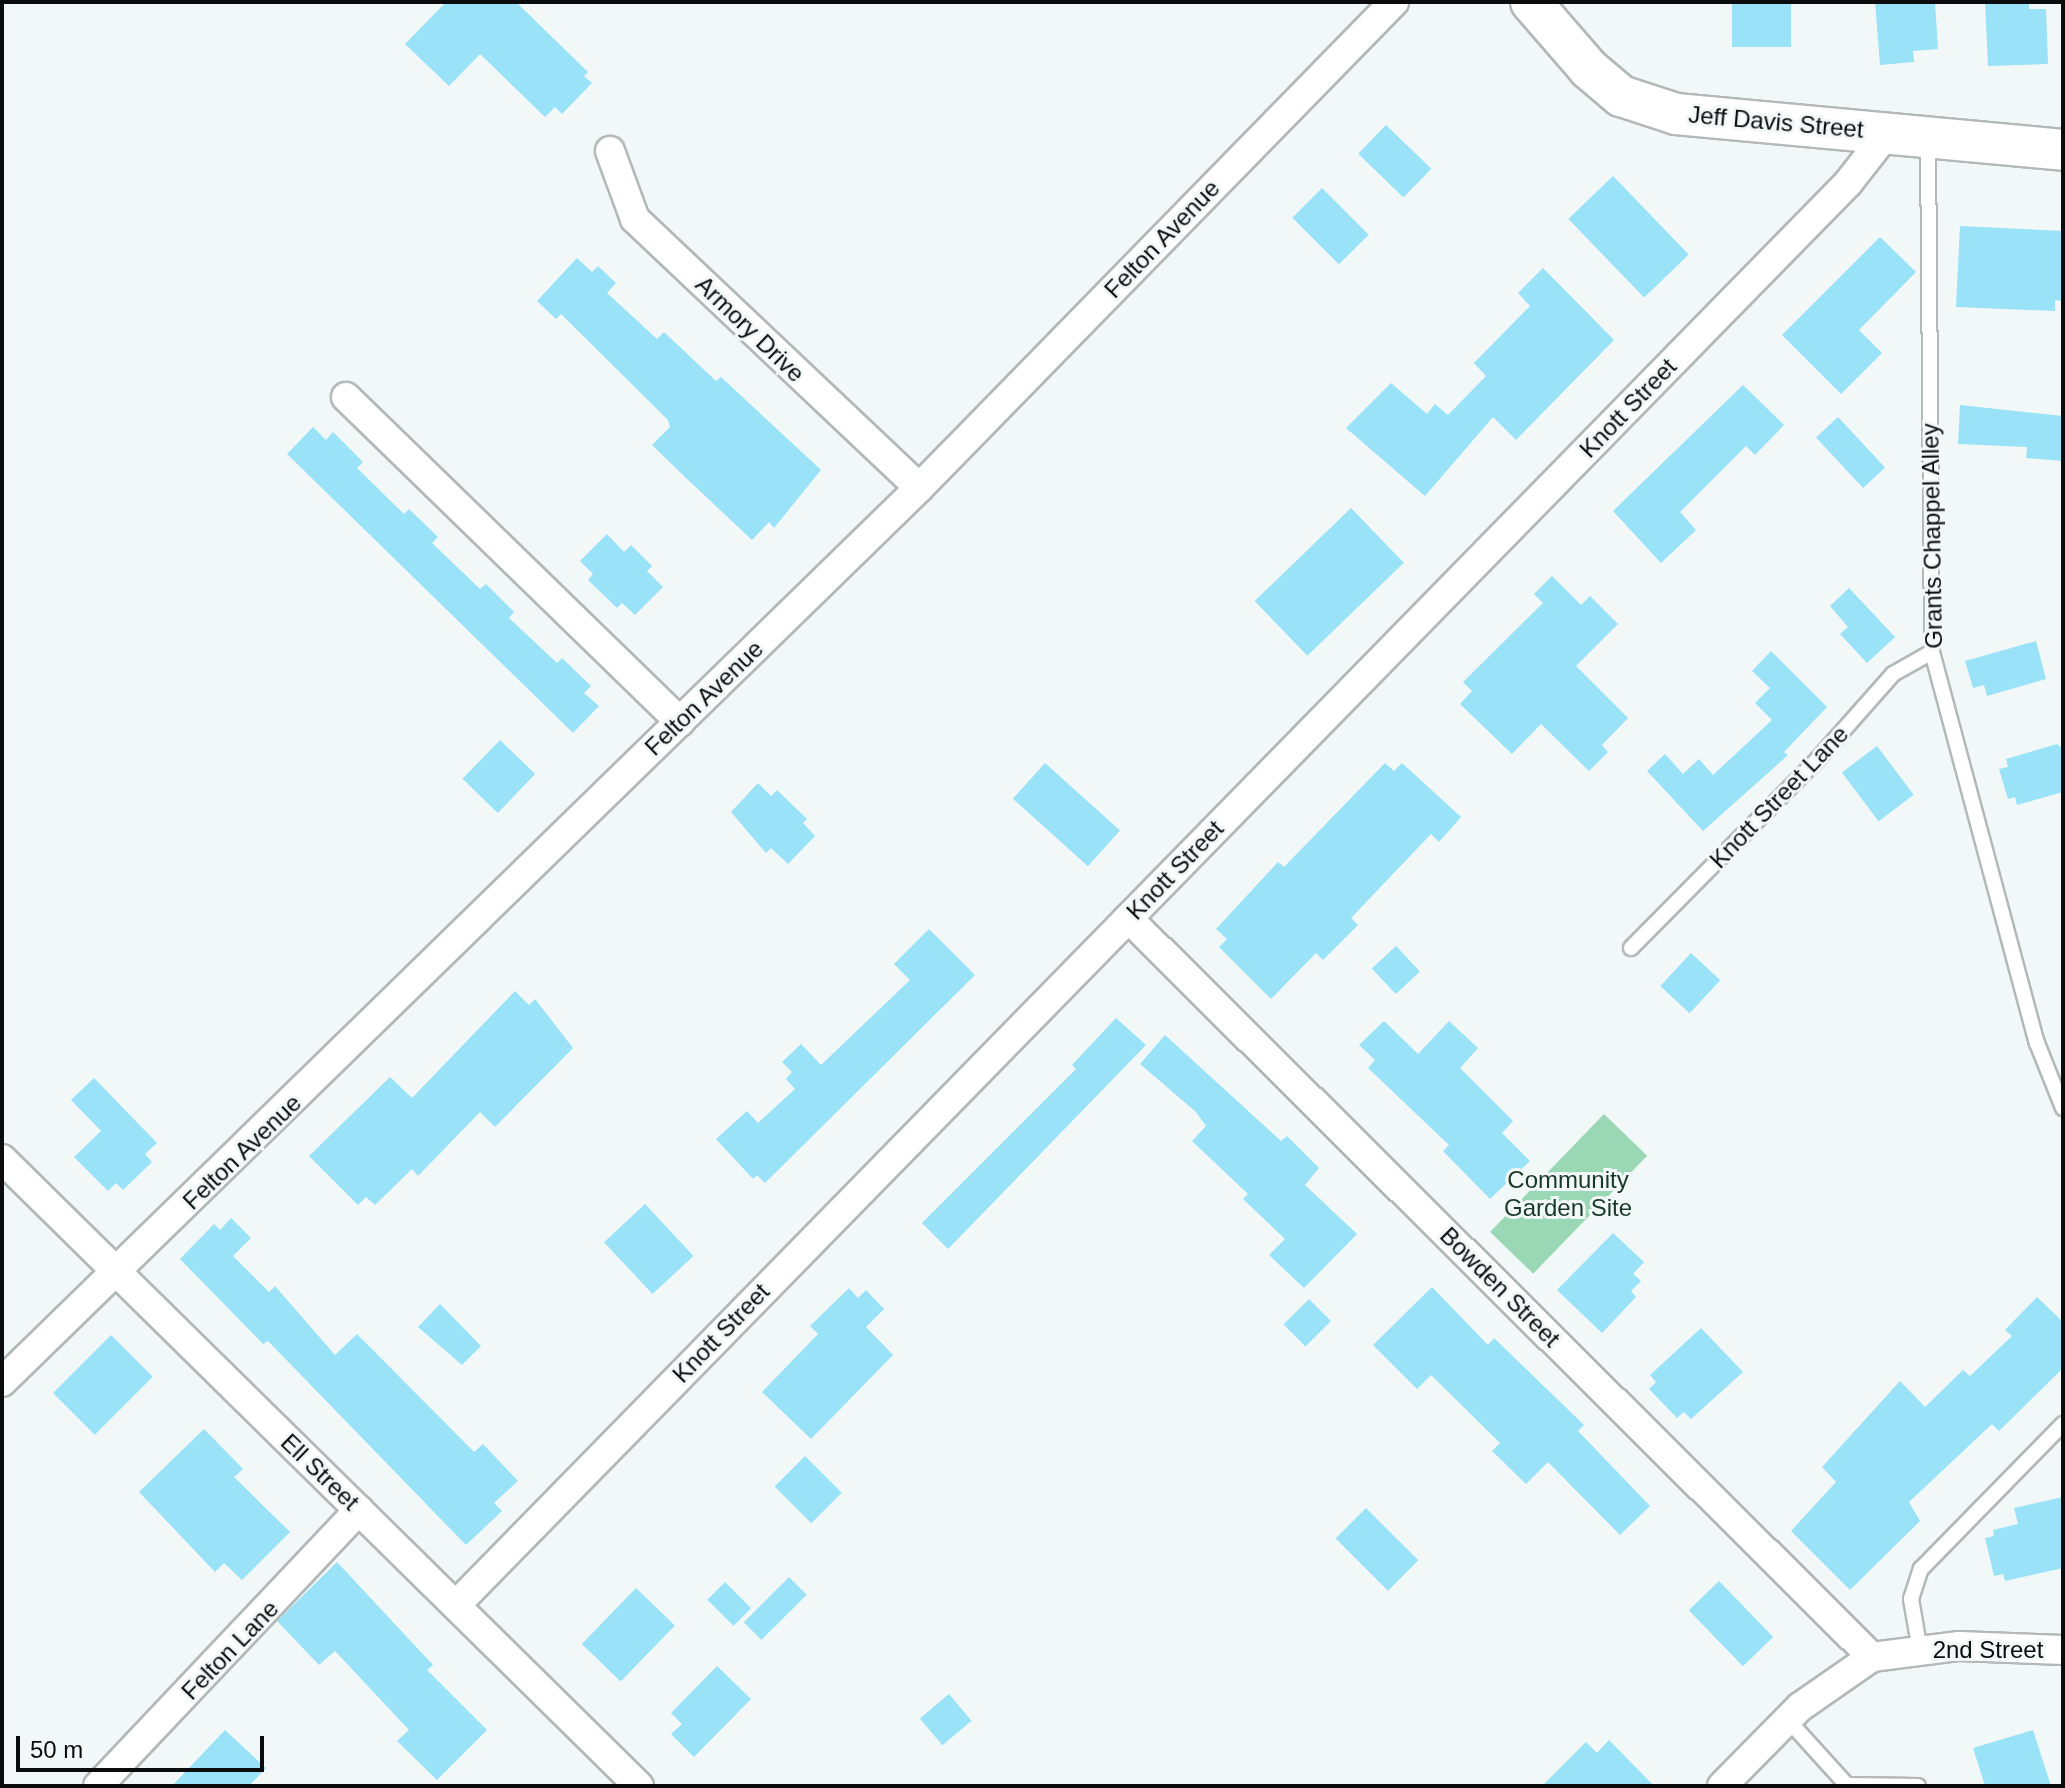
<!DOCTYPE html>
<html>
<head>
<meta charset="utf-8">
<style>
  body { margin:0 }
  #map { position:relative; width:2065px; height:1788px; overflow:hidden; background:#f2f8f8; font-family:Arial,sans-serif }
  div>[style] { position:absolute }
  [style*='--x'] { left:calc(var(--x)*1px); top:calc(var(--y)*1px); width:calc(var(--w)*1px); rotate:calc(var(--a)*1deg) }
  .green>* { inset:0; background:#9ad7b4; transform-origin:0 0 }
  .building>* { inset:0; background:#99e2f8; transform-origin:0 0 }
  .roads { filter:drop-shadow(2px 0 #b3b8b8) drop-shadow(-2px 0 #b3b8b8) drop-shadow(0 2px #b3b8b8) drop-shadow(0 -2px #b3b8b8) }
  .lane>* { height:14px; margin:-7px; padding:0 7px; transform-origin:7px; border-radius:7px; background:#fff }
  .street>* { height:28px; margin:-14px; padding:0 14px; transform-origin:14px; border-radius:14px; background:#fff }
  .secondary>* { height:40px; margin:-20px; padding:0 20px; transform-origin:20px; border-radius:20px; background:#fff }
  span { translate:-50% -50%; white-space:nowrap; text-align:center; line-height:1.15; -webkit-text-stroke:6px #f2f8f8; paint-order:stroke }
  .street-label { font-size:24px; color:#0b0c0d }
  .park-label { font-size:24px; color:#183927 }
  .frame { position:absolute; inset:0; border:4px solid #0b0c0d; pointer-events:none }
  .scale { position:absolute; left:16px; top:1736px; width:248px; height:36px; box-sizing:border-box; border:4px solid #0b0c0d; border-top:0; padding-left:10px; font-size:24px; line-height:28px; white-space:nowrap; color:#0b0c0d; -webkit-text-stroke:6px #f2f8f8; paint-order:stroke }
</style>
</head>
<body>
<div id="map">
  <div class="green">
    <div style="left:1604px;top:1114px;width:60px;height:164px;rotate:44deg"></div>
  </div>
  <div class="building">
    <div style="clip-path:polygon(446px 2px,516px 2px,588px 72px,584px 76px,592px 83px,562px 114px,555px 107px,545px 117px,480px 54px,449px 86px,405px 44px)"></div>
    <div style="left:1732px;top:2px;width:59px;height:45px"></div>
    <div style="clip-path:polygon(1875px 2px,1935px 2px,1938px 49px,1913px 51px,1914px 62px,1880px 65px)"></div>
    <div style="clip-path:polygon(1985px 2px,2029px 2px,2029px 9px,2046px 9px,2048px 64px,1988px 66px)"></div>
    <div style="left:1386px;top:125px;width:63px;height:40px;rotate:44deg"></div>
    <div style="left:1613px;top:176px;width:109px;height:62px;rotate:46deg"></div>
    <div style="left:1322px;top:188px;width:66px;height:42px;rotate:45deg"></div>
    <div style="clip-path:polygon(1960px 226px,2063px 231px,2063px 301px,2055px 300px,2055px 311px,1956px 307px)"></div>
    <div style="clip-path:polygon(1880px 237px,1916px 272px,1859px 330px,1882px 353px,1841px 394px,1782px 335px)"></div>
    <div style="clip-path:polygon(577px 258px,592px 272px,598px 266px,616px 283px,607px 293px,657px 339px,664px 332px,716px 381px,721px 377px,821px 470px,774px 528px,769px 522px,752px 540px,686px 478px,652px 445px,670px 427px,668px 420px,561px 314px,556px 319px,537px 301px)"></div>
    <div style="clip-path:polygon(1543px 268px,1614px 340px,1516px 440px,1493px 417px,1425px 496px,1346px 428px,1391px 383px,1427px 414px,1435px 404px,1448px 415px,1486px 376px,1474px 363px,1530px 306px,1518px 293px)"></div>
    <div style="clip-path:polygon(1743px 385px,1784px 425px,1755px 455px,1746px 446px,1680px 512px,1696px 530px,1661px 563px,1613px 511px)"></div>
    <div style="clip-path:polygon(1960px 405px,2063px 416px,2063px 461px,2026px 458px,2027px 447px,1958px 444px)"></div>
    <div style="left:1838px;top:417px;width:69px;height:30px;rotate:47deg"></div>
    <div style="clip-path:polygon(313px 427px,326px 440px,333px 432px,363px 462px,357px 468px,404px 514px,409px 509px,438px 537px,432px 543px,480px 589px,486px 584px,514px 612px,509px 618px,557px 663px,562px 658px,591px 686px,584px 693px,599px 706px,573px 733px,287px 454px)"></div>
    <div style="left:1351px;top:508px;width:76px;height:134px;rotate:46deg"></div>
    <div style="clip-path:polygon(607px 534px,624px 552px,631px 545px,652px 566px,647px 571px,663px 587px,635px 615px,622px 603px,617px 608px,588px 580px,593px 574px,580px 561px)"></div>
    <div style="clip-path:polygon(1552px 576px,1581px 605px,1590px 596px,1618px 624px,1576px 666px,1628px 718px,1602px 745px,1608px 752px,1589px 771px,1541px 724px,1512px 754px,1460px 704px,1472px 691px,1463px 682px,1543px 603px,1534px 594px)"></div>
    <div style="clip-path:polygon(1849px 588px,1895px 637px,1867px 663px,1840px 634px,1848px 627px,1830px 606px)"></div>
    <div style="clip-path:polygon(2036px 641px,2046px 679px,1987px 696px,1984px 685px,1973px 688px,1965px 661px)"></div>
    <div style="clip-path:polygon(1771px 651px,1827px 707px,1784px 752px,1788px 755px,1703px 831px,1647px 771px,1665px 754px,1683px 774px,1699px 759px,1713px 775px,1772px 720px,1755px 703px,1770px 688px,1752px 671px)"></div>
    <div style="left:500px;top:740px;width:49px;height:54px;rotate:44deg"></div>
    <div style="clip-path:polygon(2057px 744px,2063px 749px,2063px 792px,2017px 805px,2015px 797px,2008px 799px,1999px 769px,2008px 767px,2006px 759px)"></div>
    <div style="left:1877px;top:746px;width:61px;height:44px;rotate:53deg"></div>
    <div style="left:1045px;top:763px;width:101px;height:48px;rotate:42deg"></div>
    <div style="clip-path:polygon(1385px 763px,1394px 771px,1402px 763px,1461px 817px,1439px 842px,1431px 834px,1351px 918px,1358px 925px,1323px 960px,1316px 953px,1271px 999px,1219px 947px,1227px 939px,1216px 929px,1278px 862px,1284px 867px)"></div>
    <div style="clip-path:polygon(758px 783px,771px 796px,777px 790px,807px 819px,803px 823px,815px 836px,788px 864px,771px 848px,766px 853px,731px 812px)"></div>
    <div style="clip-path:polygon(929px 929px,975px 975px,765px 1183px,757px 1175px,753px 1179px,716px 1139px,747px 1111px,758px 1123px,795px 1089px,786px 1079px,792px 1072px,782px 1062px,801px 1044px,821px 1065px,910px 980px,894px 964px)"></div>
    <div style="left:1396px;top:946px;width:35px;height:33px;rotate:47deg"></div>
    <div style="left:1691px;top:953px;width:40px;height:45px;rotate:43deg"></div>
    <div style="clip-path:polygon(515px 991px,529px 1005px,535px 999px,573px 1048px,495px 1127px,480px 1112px,418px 1176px,412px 1169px,375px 1205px,366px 1197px,358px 1205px,309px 1156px,390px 1077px,412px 1098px)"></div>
    <div style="clip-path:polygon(1116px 1018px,1146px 1045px,948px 1249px,922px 1223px,1076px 1069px,1072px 1065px)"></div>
    <div style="clip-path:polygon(1384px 1021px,1418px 1054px,1449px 1021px,1478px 1048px,1460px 1068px,1513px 1121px,1502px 1133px,1530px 1161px,1490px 1199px,1443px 1151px,1449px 1145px,1368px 1068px,1375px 1060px,1359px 1045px)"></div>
    <div style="clip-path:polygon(1165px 1035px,1281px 1141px,1287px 1136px,1319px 1168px,1305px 1185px,1357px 1234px,1304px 1288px,1269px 1255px,1285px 1239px,1243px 1199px,1248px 1194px,1192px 1141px,1206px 1126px,1196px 1112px,1140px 1064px)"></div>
    <div style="clip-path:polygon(94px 1078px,157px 1143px,145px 1154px,152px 1162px,123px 1190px,116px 1183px,108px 1191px,74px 1157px,101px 1131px,71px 1100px)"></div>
    <div style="left:645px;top:1204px;width:71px;height:56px;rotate:47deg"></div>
    <div style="clip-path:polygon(231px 1218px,251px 1238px,233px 1256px,269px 1292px,275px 1286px,335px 1355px,357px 1334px,474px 1452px,483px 1444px,518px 1481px,494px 1503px,502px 1511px,466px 1545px,268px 1341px,263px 1344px,180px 1259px,214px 1224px,220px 1230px)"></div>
    <div style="clip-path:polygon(1613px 1233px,1644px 1262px,1633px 1274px,1641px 1281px,1631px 1291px,1636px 1297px,1602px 1333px,1557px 1290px)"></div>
    <div style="clip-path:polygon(1432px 1287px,1488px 1345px,1494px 1338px,1584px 1425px,1578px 1431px,1650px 1506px,1620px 1535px,1548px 1462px,1526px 1484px,1492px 1451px,1500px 1443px,1431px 1375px,1417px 1389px,1373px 1345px)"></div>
    <div style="clip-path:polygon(849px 1288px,858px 1298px,866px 1290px,884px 1309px,866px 1327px,893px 1355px,811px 1439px,762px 1392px,818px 1334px,810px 1326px)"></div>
    <div style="clip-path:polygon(2037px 1297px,2063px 1322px,2063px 1368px,1999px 1431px,1992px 1424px,1909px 1502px,1920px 1521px,1850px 1590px,1791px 1531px,1836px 1482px,1822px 1467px,1900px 1381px,1925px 1407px,1963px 1370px,1970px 1376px,2012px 1336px,2005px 1330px)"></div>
    <div style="left:1309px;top:1299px;width:31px;height:36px;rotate:45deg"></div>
    <div style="clip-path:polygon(440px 1304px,481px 1346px,462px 1365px,418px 1327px)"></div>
    <div style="clip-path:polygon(1701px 1328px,1743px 1372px,1691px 1419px,1684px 1412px,1677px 1418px,1649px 1389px,1656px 1382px,1650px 1375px)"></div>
    <div style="left:111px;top:1335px;width:59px;height:82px;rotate:45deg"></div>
    <div style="clip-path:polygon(204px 1429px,243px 1469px,234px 1477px,290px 1532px,242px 1580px,224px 1563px,215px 1572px,139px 1492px)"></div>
    <div style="left:805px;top:1456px;width:52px;height:43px;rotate:45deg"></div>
    <div style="clip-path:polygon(2063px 1497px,2063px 1568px,2005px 1581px,2003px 1574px,1994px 1576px,1985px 1538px,1994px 1536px,1993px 1530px,2018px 1524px,2014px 1508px)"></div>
    <div style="left:1366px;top:1508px;width:74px;height:43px;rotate:45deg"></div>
    <div style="clip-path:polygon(337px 1562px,433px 1665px,427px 1670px,487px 1730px,437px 1780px,397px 1741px,409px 1730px,335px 1651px,319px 1665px,277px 1621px)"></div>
    <div style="left:789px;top:1577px;width:25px;height:64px;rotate:45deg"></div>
    <div style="left:1719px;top:1581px;width:78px;height:42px;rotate:46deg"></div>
    <div style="left:725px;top:1582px;width:37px;height:25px;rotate:45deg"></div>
    <div style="left:636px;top:1588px;width:54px;height:78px;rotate:44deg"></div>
    <div style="clip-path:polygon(717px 1666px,751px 1699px,694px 1757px,671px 1734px,682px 1724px,671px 1713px)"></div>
    <div style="left:949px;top:1694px;width:35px;height:38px;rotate:50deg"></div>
    <div style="clip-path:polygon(225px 1730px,266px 1768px,249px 1786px,172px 1786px)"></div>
    <div style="clip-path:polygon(2033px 1730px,2051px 1786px,1985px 1786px,1973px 1748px)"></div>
    <div style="clip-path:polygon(1609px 1740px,1654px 1786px,1542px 1786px,1586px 1742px,1597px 1753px)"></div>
  </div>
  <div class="roads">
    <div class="lane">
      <div style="--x:1928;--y:140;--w:512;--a:89.55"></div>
      <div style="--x:1932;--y:652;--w:405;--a:75"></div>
      <div style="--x:2037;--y:1043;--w:70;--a:68.2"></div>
      <div style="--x:1631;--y:948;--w:264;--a:-45.3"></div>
      <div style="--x:1817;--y:760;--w:115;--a:-48.5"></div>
      <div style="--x:1893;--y:674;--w:45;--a:-29.4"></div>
      <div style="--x:1920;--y:1651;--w:53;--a:-99.8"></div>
      <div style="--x:1911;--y:1599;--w:32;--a:-72"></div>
      <div style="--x:1921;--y:1569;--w:203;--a:-45.6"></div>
      <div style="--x:1788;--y:1720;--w:88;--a:47.8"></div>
      <div style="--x:1847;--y:1785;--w:71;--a:0.8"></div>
    </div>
    <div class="street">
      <div style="--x:610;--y:151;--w:72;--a:69.8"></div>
      <div style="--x:635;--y:219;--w:391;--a:43.4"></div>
      <div style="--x:346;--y:397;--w:466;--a:44.2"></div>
      <div style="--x:1128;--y:918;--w:1049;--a:44.81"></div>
      <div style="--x:2;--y:1159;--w:894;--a:44.55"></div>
      <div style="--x:2;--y:1382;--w:1281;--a:-44.27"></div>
      <div style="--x:919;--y:488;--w:680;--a:-45.66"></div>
      <div style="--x:456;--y:1605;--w:1990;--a:-45.61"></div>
      <div style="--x:1848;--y:183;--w:65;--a:-51.9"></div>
      <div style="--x:98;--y:1786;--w:380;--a:-46.6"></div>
      <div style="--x:1722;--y:1786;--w:111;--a:-45.4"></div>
      <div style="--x:1800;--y:1707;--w:88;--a:-34.8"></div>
      <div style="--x:1872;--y:1657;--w:88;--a:-7.2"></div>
      <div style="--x:1959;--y:1646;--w:104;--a:2.2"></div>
    </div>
    <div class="secondary">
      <div style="--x:1531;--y:2;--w:89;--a:49.1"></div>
      <div style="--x:1589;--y:69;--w:42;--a:40.2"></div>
      <div style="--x:1621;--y:96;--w:58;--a:18.1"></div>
      <div style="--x:1676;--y:114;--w:389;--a:5.3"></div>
    </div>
  </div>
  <div class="street-label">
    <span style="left:1776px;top:122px;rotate:5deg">Jeff Davis Street</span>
    <span style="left:1162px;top:239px;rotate:-46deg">Felton Avenue</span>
    <span style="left:750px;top:329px;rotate:44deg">Armory Drive</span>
    <span style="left:1628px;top:408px;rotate:-46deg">Knott Street</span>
    <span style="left:1932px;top:536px;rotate:-91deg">Grants Chappel Alley</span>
    <span style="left:704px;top:698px;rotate:-44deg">Felton Avenue</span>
    <span style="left:1779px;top:797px;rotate:-46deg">Knott Street Lane</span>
    <span style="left:1175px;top:870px;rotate:-46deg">Knott Street</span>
    <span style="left:242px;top:1152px;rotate:-44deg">Felton Avenue</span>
    <span style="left:1500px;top:1287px;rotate:45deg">Bowden Street</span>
    <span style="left:721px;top:1333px;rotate:-46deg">Knott Street</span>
    <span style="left:320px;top:1472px;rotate:44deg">Ell Street</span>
    <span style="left:230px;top:1650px;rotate:-46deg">Felton Lane</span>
    <span style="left:1988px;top:1650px">2nd Street</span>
  </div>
  <div class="park-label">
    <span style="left:1568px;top:1194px">Community<br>Garden Site</span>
  </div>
  <div class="frame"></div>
  <div class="scale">50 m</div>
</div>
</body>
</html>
